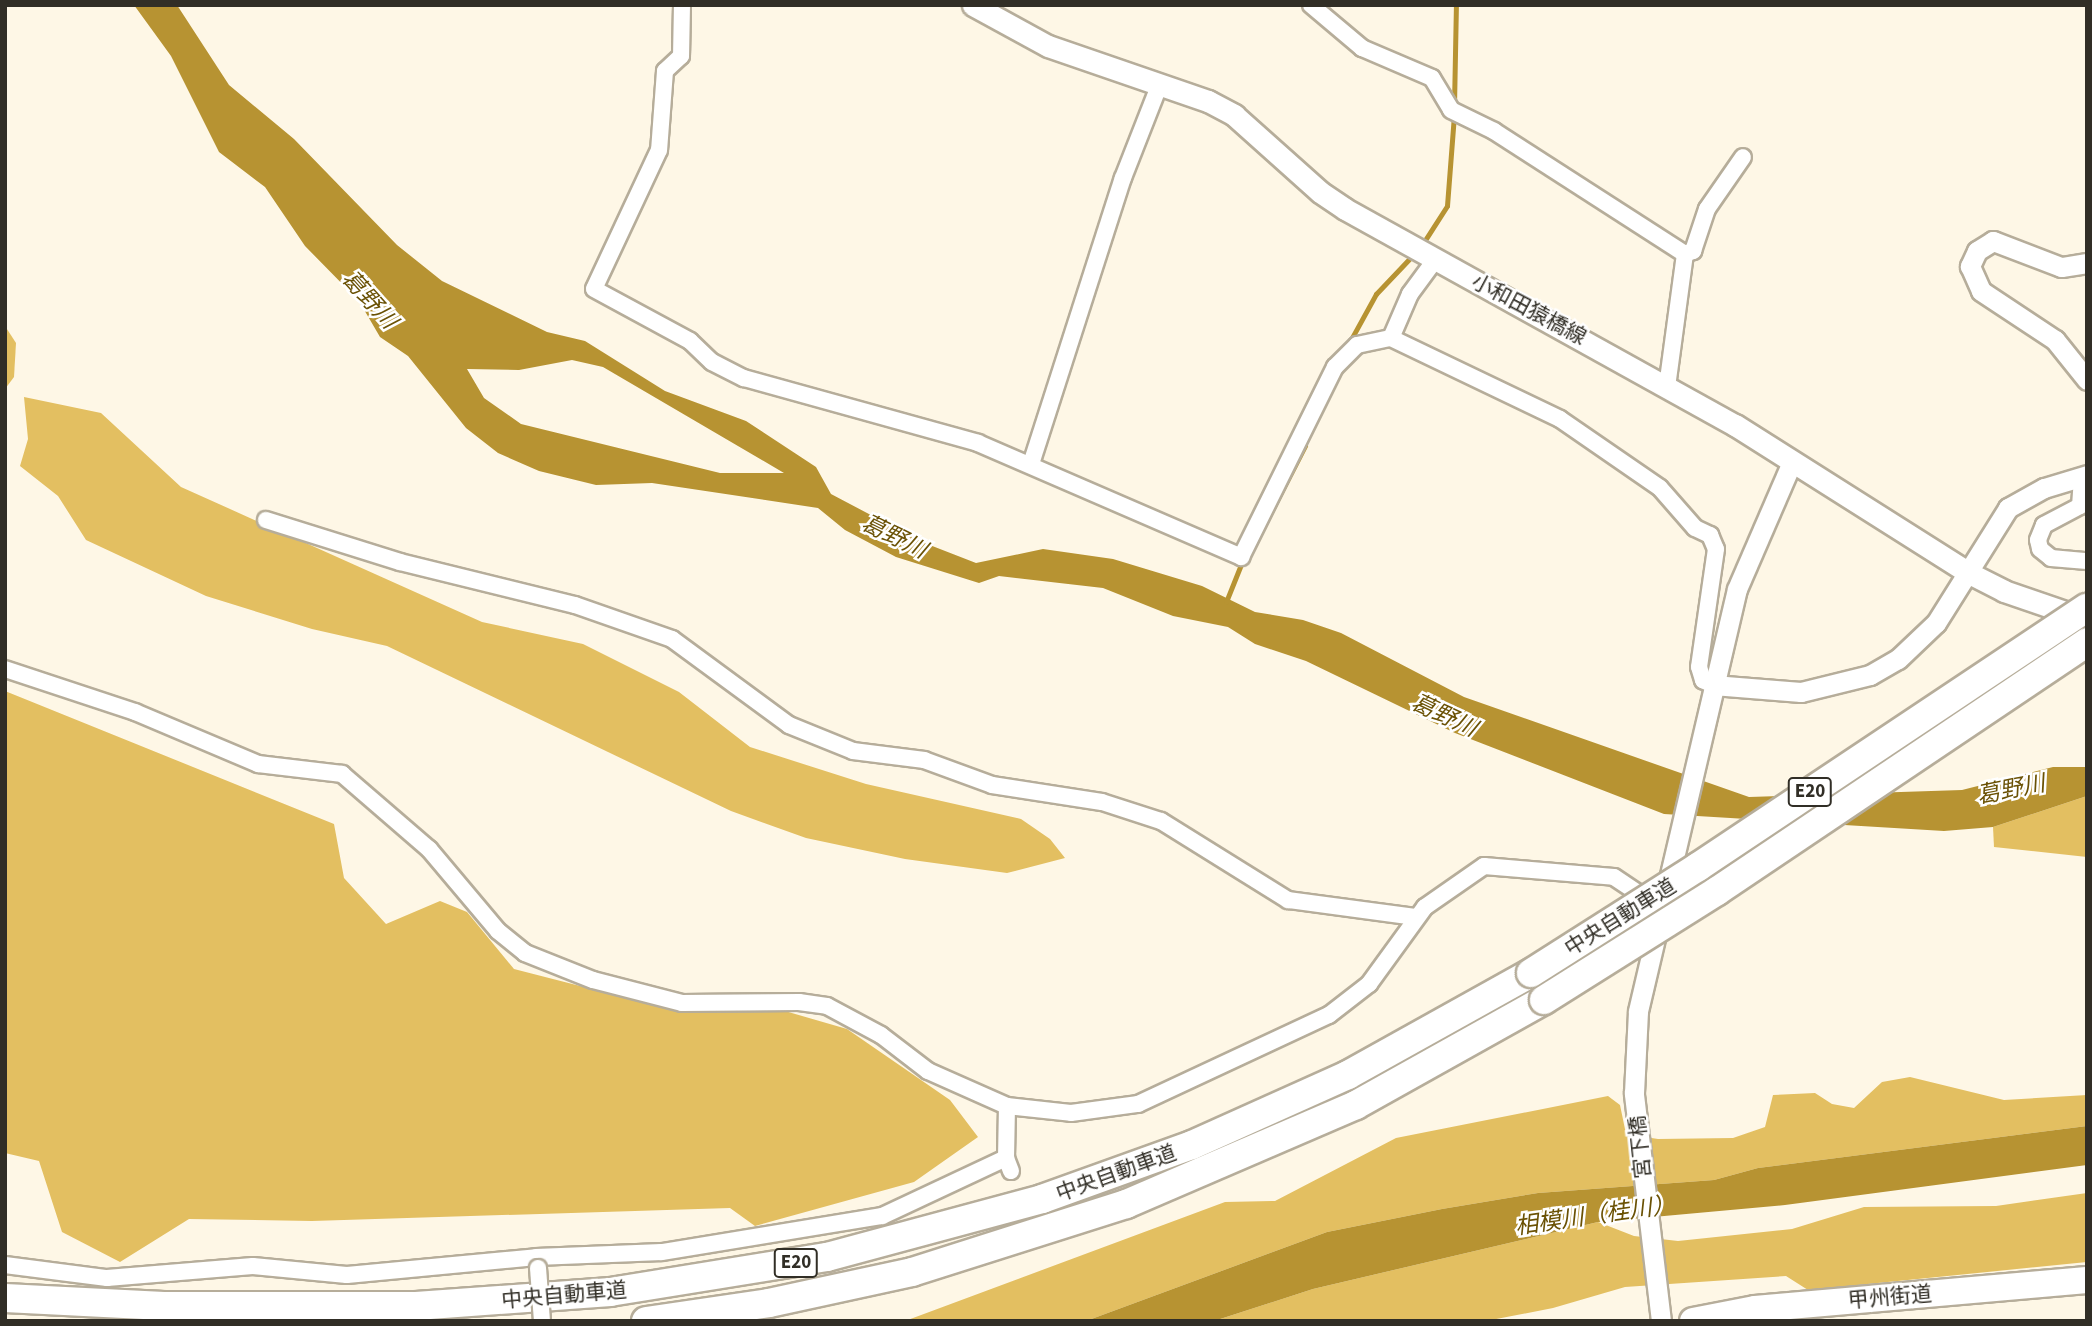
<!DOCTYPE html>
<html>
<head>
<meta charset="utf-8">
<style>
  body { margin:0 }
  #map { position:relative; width:2092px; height:1326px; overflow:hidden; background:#fef7e6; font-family:"Source Sans 3","Noto Sans JP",sans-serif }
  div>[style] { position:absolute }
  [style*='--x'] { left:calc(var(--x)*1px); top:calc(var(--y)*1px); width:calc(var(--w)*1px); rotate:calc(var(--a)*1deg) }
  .forest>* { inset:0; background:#e3bf61 }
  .water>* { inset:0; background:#b79332 }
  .stream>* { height:4.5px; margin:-2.25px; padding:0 2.25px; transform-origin:2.25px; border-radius:2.25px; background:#b79332 }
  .roads { filter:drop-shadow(2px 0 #b6ad9a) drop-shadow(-2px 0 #b6ad9a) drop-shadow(0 2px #b6ad9a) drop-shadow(0 -2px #b6ad9a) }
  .minor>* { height:16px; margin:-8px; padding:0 8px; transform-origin:8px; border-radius:8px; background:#fff }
  .tertiary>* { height:19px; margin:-9.5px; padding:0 9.5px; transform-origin:9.5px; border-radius:9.5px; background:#fff }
  .secondary>* { height:21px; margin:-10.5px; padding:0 10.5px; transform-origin:10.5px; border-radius:10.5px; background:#fff }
  .trunk>* { height:26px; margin:-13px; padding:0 13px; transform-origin:13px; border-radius:13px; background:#fff }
  .motorway>* { height:28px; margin:-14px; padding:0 14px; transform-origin:14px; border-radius:14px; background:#fff }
  .bridges { filter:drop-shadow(2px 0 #b6ad9a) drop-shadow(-2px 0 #b6ad9a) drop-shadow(0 2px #b6ad9a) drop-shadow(0 -2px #b6ad9a) }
  .minor-bridge>* { height:16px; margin:-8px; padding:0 8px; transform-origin:8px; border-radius:8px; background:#fff }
  .motorway-bridge>* { height:28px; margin:-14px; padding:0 14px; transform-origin:14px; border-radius:14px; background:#fff }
  span { translate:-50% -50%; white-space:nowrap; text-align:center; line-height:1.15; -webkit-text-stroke:5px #fff; paint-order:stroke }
  .shield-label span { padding:2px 5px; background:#fff; border:2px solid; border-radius:5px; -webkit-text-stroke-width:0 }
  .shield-label { font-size:19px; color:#312e26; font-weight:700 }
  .street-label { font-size:21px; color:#312e26 }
  .water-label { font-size:23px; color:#6a5104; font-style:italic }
  .frame { position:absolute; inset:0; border:7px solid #312e26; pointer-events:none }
</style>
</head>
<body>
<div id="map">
  <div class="forest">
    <div style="clip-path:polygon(5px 326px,16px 343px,14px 377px,5px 389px)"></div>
    <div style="clip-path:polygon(24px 397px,101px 413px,181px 487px,482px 622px,583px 644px,679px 692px,750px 747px,866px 784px,1021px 819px,1050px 839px,1065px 858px,1007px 873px,905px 859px,806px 838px,731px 811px,387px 646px,312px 629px,206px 596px,86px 540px,58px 496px,20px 466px,28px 439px)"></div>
    <div style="clip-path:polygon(5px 691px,334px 824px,344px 878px,386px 924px,440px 901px,467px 912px,514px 969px,619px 996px,720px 1012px,778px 1009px,847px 1029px,950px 1100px,978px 1137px,914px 1182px,755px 1226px,730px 1208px,312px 1221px,189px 1219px,120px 1262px,62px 1232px,39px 1161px,5px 1153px)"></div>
    <div style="clip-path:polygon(2087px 796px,2087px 857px,1994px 847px,1993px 827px)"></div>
    <div style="clip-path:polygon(1910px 1077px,2004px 1100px,2087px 1095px,2087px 1126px,1758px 1168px,1714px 1180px,1538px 1193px,1442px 1209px,1327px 1232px,1086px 1321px,905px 1321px,1225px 1202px,1275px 1201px,1396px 1138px,1608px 1096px,1620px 1105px,1626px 1134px,1658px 1139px,1733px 1138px,1765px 1127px,1773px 1095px,1815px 1093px,1832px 1104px,1854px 1108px,1882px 1082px)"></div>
    <div style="clip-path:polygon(2087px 1193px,2087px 1262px,1808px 1290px,1786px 1276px,1625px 1287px,1553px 1308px,1486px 1321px,1214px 1321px,1313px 1289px,1598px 1222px,1634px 1236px,1678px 1241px,1792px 1229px,1864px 1207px,1996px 1206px)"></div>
  </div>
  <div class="water">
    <div style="clip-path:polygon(evenodd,134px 5px,177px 5px,229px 85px,294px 139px,397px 245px,442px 281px,547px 332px,585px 341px,665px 391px,746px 421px,816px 467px,831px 494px,922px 542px,976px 563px,1043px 549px,1113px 559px,1202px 586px,1255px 612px,1303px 620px,1341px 633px,1464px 697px,1749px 797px,1962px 790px,2053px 767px,2087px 767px,2087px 796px,1993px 827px,1944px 831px,1664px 814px,1455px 733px,1306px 661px,1255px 644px,1228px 627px,1173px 616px,1103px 588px,999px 576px,979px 583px,896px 557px,845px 530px,818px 508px,652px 483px,596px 485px,539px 471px,498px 453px,466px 428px,408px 356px,380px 337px,359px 301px,305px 246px,265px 187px,219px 152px,171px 56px,134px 5px,572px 360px,603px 367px,784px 473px,720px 473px,521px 424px,484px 398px,467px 369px,519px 370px,572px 360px)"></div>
    <div style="clip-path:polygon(2087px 1126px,2087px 1165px,1785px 1205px,1598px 1222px,1313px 1289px,1214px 1321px,1086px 1321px,1327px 1232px,1442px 1209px,1538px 1193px,1714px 1180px,1758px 1168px)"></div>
  </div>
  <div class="stream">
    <div style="--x:1454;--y:106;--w:101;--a:-88.9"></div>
    <div style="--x:1422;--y:245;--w:46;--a:-57.3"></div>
    <div style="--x:1447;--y:206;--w:92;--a:-85.6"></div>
    <div style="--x:1348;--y:345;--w:58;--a:-61.2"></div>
    <div style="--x:1376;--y:294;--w:55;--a:-46.5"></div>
    <div style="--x:1250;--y:553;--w:120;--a:-62.8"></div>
    <div style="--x:1226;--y:602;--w:43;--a:-68.2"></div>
  </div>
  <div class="roads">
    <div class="minor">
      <div style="--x:682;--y:5;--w:51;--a:91.1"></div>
      <div style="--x:681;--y:56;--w:22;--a:137"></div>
      <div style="--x:665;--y:71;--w:79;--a:94.3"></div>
      <div style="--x:659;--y:150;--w:153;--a:115.1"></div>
      <div style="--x:594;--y:289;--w:109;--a:28.4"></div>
      <div style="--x:690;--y:341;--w:30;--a:44"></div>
      <div style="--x:712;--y:362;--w:36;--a:27"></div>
      <div style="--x:744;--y:378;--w:243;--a:15.5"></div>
      <div style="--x:978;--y:443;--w:287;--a:23.4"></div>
      <div style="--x:1241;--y:557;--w:212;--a:-63.7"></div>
      <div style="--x:1335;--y:367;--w:31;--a:-45"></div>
      <div style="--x:1357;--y:345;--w:35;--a:-12"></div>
      <div style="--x:1391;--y:338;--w:187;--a:25.6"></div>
      <div style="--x:1560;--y:419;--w:121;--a:34.6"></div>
      <div style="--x:1660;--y:488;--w:53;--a:48.8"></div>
      <div style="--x:1695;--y:528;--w:17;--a:25"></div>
      <div style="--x:1710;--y:535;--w:15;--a:67"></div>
      <div style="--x:1716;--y:549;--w:119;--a:98.2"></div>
      <div style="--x:1699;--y:667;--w:14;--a:73"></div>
      <div style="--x:1703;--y:680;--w:11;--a:27"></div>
      <div style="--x:1311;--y:5;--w:67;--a:40.1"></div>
      <div style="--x:1362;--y:48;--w:76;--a:23.2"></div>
      <div style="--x:1432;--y:78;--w:37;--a:59"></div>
      <div style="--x:1451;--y:110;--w:48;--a:26"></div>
      <div style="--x:1494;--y:131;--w:227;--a:32.8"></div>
      <div style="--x:1685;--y:254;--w:134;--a:97.7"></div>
      <div style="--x:1685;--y:254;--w:9;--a:-21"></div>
      <div style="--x:1693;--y:251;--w:44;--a:-71.6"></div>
      <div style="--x:1707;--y:209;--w:63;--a:-55.3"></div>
      <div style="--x:1391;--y:338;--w:48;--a:-66.6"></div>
      <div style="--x:1410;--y:294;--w:42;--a:-53.7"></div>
      <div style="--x:1031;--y:464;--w:300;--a:-72.2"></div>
      <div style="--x:1123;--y:178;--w:99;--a:-68.6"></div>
      <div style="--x:2082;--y:478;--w:28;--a:94"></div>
      <div style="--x:2080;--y:506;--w:41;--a:152.2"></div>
      <div style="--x:2044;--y:525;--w:16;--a:112"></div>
      <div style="--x:2038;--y:540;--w:9;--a:77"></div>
      <div style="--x:2040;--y:549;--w:14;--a:39"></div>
      <div style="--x:2051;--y:558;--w:36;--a:5"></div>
      <div style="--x:266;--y:520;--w:140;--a:17.4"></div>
      <div style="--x:400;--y:562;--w:180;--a:13.8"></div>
      <div style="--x:575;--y:605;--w:103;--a:19.3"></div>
      <div style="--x:672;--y:639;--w:145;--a:36.3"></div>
      <div style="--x:789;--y:725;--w:69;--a:22.1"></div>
      <div style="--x:853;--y:751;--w:72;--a:7.2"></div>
      <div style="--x:924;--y:760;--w:72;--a:20.2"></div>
      <div style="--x:992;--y:785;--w:111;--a:8.8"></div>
      <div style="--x:1102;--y:802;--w:62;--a:17.9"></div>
      <div style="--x:1161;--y:821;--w:150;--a:31.9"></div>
      <div style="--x:1288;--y:900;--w:128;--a:7.6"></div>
      <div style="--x:5;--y:669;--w:137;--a:18.3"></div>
      <div style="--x:135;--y:712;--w:134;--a:22.9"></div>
      <div style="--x:258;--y:764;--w:85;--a:6.8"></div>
      <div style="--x:342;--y:774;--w:115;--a:40.8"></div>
      <div style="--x:429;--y:849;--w:107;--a:49.9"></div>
      <div style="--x:498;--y:931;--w:35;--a:39"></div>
      <div style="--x:525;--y:953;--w:73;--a:21.7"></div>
      <div style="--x:593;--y:980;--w:92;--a:14.5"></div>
      <div style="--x:682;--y:1003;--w:117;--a:-0.5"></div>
      <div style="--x:799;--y:1002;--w:28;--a:8"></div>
      <div style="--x:827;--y:1006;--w:61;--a:28.2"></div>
      <div style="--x:881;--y:1035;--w:59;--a:37.5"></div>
      <div style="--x:928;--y:1071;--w:86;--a:23.9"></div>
      <div style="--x:1007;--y:1106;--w:64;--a:6.2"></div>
      <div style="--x:1071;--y:1113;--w:68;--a:-7.7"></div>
      <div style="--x:1138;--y:1104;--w:211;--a:-25"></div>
      <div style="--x:1329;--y:1015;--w:51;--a:-37.8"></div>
      <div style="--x:1369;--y:984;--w:95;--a:-54"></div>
      <div style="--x:1425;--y:907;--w:72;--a:-34.8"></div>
      <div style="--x:1484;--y:866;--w:130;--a:4.8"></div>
      <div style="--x:1614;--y:877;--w:47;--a:33.7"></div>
      <div style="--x:1007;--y:1106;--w:52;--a:91.1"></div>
      <div style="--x:1006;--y:1158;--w:14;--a:69"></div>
      <div style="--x:5;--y:1265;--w:103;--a:7.3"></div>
      <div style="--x:107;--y:1278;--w:146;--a:-4.7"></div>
      <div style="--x:253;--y:1266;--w:94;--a:5.5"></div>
      <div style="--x:347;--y:1275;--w:190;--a:-5.4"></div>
      <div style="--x:536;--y:1257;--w:126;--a:-2.3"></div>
      <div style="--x:662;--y:1252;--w:223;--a:-9.3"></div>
      <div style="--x:882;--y:1216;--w:137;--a:-25.1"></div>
    </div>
    <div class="tertiary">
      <div style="--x:2087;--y:263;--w:26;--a:171"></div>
      <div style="--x:2061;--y:267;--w:73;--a:-159.1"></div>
      <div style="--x:1993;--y:241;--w:19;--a:148"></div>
      <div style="--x:1977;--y:251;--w:17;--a:115"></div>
      <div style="--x:1970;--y:266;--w:27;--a:66"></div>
      <div style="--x:1981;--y:291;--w:89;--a:33.5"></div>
      <div style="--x:2055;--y:340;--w:51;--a:51.3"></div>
      <div style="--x:1713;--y:685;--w:88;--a:4.5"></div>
      <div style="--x:1801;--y:692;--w:71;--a:-13.8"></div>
      <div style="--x:1870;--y:675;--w:32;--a:-30"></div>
      <div style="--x:1898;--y:659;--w:52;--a:-43.5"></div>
      <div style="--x:1936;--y:623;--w:136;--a:-57.9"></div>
      <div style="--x:2008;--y:508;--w:41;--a:-29.1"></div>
      <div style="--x:2044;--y:488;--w:45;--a:-16.8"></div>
      <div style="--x:1661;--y:1321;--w:230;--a:-96.8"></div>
      <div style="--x:1634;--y:1093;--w:82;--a:-87.2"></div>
      <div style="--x:1638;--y:1011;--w:433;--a:-76.8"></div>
      <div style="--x:1737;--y:589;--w:136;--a:-66.6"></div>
    </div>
    <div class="secondary">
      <div style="--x:973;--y:5;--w:85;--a:28.7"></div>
      <div style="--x:1048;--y:46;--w:169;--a:19"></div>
      <div style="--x:1208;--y:101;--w:30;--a:28"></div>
      <div style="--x:1234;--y:115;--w:115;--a:41.8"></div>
      <div style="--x:1320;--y:192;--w:30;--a:34"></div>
      <div style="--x:1345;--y:209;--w:446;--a:29"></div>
      <div style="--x:1735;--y:425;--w:277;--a:32.3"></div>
      <div style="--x:1969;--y:573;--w:39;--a:27"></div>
      <div style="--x:2004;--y:591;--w:87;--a:18.9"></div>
    </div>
    <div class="trunk">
      <div style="--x:1693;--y:1321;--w:63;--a:-11"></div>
      <div style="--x:1755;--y:1309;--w:333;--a:-5"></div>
    </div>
    <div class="motorway">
      <div style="--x:5;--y:1298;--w:159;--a:2.9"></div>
      <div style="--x:164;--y:1306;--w:252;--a:0"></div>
      <div style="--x:416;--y:1306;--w:195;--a:-4.1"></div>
      <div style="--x:610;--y:1292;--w:220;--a:-9.2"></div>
      <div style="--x:827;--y:1257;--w:223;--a:-15.1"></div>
      <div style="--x:1042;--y:1199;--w:159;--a:-19.8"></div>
      <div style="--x:1192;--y:1145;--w:171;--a:-24.2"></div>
      <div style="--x:1348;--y:1075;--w:210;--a:-29.1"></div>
      <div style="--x:646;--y:1321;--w:124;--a:-8.3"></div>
      <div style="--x:769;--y:1303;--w:146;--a:-12.2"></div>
      <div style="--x:912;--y:1272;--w:225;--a:-17.6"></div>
      <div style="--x:1126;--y:1204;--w:250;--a:-23.3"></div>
      <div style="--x:1356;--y:1105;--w:215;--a:-29.2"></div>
    </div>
  </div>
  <div class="bridges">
    <div class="minor-bridge">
      <div style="--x:538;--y:1268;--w:53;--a:85.7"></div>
    </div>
    <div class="motorway-bridge">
      <div style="--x:1531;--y:973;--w:198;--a:-32.4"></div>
      <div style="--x:1698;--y:867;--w:467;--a:-33.7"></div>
      <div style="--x:1544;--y:1000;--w:204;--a:-32.2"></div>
      <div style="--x:1717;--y:891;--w:446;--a:-33.9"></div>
    </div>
  </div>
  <div class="shield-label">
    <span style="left:1810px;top:792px">E20</span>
    <span style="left:796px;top:1263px">E20</span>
  </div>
  <div class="street-label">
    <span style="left:1529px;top:309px;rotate:28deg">小和田猿橋線</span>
    <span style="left:1620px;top:917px;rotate:-32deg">中央自動車道</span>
    <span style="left:1640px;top:1147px;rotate:-96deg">宮下橋</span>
    <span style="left:1116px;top:1173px;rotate:-20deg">中央自動車道</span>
    <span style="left:564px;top:1295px;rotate:-5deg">中央自動車道</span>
    <span style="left:1890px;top:1297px;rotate:-5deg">甲州街道</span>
  </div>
  <div class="water-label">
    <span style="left:369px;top:300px;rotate:48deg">葛野川</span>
    <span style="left:894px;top:537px;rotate:26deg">葛野川</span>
    <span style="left:1444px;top:716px;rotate:25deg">葛野川</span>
    <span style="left:2011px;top:790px;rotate:-11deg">葛野川</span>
    <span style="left:1595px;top:1216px;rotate:-8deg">相模川（桂川）</span>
  </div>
  <div class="frame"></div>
</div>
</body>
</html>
